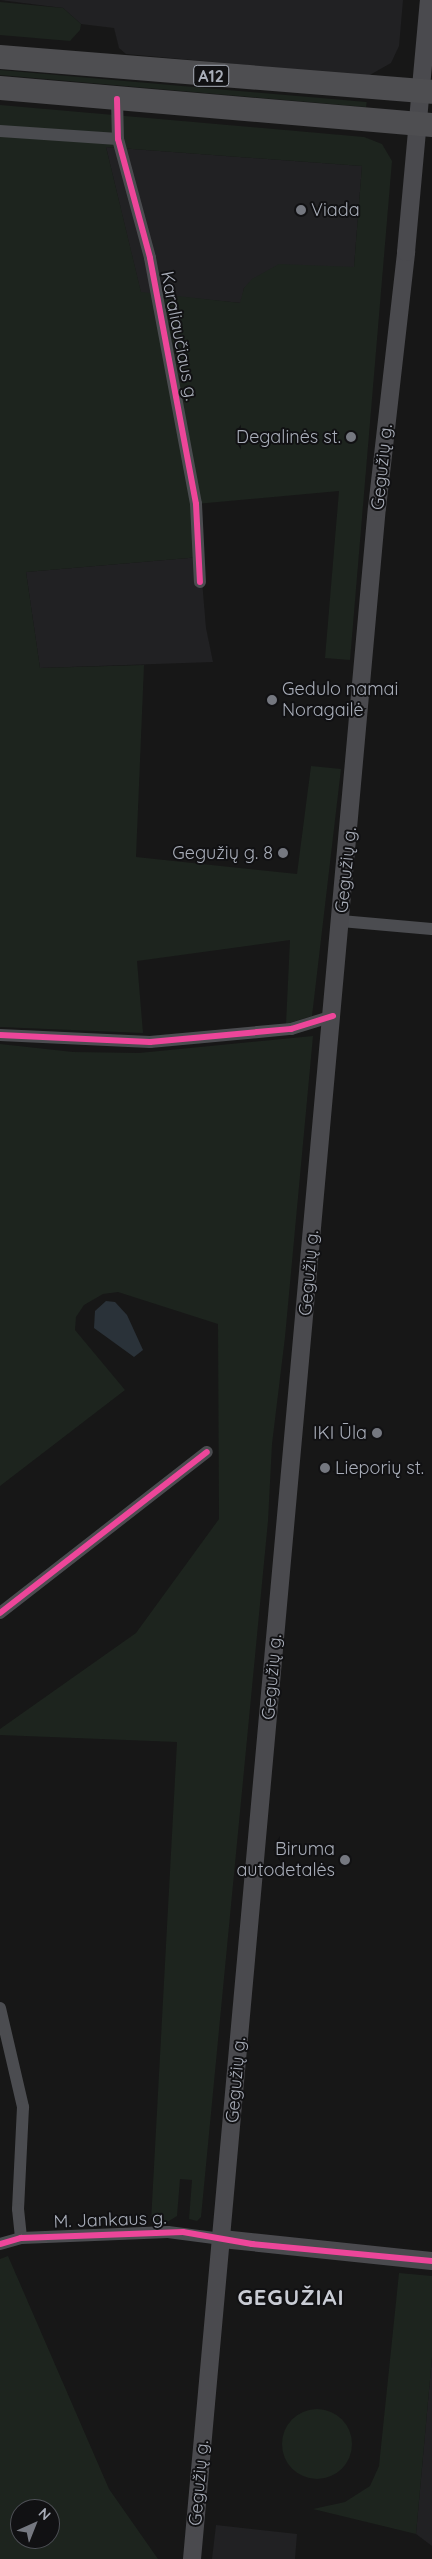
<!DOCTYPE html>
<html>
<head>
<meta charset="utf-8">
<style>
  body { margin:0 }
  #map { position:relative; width:432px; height:2559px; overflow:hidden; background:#171717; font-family:Quicksand,sans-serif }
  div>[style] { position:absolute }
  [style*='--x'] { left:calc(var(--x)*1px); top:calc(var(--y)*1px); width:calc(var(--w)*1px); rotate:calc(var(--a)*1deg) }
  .built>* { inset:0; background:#212123 }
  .green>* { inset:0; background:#1d241e; transform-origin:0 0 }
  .round { border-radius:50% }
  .water>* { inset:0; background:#2a3239 }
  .street>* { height:12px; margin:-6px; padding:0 6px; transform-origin:6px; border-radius:6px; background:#4b4c50 }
  .secondary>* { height:18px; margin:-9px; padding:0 9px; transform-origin:9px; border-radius:9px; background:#4a4a4e }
  .highway>* { height:24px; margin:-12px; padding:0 12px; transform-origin:12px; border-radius:12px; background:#4e4e51 }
  .cycleway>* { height:6px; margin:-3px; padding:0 3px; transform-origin:3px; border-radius:3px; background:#ed469a }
  .dots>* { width:14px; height:14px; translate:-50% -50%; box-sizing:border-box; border:2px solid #111113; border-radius:50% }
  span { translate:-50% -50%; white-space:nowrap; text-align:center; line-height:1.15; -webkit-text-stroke:4px #111113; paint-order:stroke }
  .shield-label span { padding:1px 4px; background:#111113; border:1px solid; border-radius:4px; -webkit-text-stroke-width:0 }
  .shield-label { font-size:16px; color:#a8adb8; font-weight:700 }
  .poi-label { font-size:18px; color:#a8adb8 }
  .left { translate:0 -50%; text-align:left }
  .right { translate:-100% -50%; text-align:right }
  .street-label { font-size:18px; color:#a8adb8 }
  .district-label { font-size:22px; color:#c9ccd4; font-weight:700; letter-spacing:1px }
  .north { position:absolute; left:10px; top:2499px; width:50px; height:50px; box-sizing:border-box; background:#111113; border:1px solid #4d4f55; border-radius:50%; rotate:44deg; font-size:14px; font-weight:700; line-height:20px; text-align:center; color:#a8adb8 }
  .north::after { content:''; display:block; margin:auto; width:18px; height:22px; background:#757880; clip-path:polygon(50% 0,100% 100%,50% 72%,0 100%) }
</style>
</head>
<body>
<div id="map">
  <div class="built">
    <div style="clip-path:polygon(0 0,403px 0,399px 46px,391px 63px,368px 76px,126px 54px,119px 48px,114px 28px,81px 24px,63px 8px)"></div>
    <div style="clip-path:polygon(106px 147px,362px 166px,354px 267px,332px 267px,244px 288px,241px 303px,141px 293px)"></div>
    <div style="clip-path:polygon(200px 557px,206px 628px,213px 662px,40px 668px,26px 572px)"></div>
    <div style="clip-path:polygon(432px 2357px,432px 2546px,416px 2534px)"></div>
    <div style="clip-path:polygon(216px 2525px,297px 2534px,295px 2559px,212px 2559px)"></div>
  </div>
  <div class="green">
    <div style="clip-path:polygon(0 2px,63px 8px,81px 24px,80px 30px,70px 41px,0 35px)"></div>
    <div style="left:0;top:70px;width:368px;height:5px;rotate:5deg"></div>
    <div style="clip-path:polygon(evenodd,0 105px,364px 137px,382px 144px,392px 161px,350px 660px,325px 658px,339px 491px,196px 504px,200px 557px,26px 572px,40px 668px,144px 665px,136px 857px,297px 874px,311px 766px,341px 769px,312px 1016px,286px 1024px,290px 940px,137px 961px,143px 1033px,0 1027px,0 105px,106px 147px,362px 166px,354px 267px,279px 264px,252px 279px,244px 288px,240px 303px,141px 292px,106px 147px)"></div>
    <div style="clip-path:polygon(313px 1036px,285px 1337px,272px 1444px,268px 1521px,201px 2217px,197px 2221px,189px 2219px,192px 2180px,180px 2179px,177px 2216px,164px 2224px,151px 2222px,177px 1742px,0 1735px,0 1729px,136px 1633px,219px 1519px,218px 1324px,118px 1292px,103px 1294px,84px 1305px,76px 1317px,75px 1330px,125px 1390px,0 1486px,0 1044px,73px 1052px,139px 1053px)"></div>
    <div style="clip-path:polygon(evenodd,8px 2256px,109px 2489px,158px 2559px,0 2559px,0 2259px,8px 2256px,20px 2509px,50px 2509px,50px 2539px,20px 2539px,20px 2509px)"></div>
    <div style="clip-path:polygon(399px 2273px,432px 2276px,432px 2357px,416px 2534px,313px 2509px,345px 2502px,370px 2486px,379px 2466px)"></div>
    <div class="round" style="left:282px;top:2409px;width:70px;height:70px"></div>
  </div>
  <div class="water">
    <div style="clip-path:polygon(106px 1301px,115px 1302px,127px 1315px,143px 1350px,134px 1357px,94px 1328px,95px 1311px)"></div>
  </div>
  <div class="street">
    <div style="--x:117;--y:99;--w:40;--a:88.6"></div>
    <div style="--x:118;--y:139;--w:123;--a:74.9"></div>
    <div style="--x:150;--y:258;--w:250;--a:79.4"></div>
    <div style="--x:196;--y:504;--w:78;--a:87.1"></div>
    <div style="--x:0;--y:131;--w:118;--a:3.9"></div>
    <div style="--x:341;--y:921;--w:91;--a:5"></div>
    <div style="--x:0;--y:1035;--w:150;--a:2.7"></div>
    <div style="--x:150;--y:1042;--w:142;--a:-5.3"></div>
    <div style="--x:291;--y:1029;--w:44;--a:-17.2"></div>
    <div style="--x:0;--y:1613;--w:262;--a:-37.9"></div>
    <div style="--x:0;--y:2008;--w:102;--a:76.9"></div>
    <div style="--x:23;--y:2107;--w:102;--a:92.8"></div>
    <div style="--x:18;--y:2209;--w:29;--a:84"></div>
    <div style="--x:0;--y:2244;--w:22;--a:-16"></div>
    <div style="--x:21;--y:2238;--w:147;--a:-2.3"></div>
    <div style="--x:168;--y:2232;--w:54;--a:7.4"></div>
  </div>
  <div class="secondary">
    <div style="--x:222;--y:2239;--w:211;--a:6"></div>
    <div style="--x:192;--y:2559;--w:2059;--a:-84.85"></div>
    <div style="--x:377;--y:508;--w:258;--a:-83.5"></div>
    <div style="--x:406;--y:252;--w:253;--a:-84.8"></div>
  </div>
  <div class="highway">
    <div style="--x:0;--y:57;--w:433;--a:4.6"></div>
    <div style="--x:0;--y:88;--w:434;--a:4.9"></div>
  </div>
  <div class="cycleway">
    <div style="--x:117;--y:99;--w:40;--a:88.6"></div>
    <div style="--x:118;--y:139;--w:123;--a:74.9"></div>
    <div style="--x:150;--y:258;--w:250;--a:79.4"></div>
    <div style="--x:196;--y:504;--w:78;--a:87.1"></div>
    <div style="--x:0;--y:1035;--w:150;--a:2.7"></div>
    <div style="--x:150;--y:1042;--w:142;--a:-5.3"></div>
    <div style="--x:291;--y:1029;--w:44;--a:-17.2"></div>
    <div style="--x:0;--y:1613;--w:262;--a:-37.9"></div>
    <div style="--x:0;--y:2244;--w:22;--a:-16"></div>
    <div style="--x:21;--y:2238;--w:162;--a:-2.1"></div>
    <div style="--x:183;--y:2232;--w:70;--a:9.9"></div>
    <div style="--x:252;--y:2244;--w:181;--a:5.4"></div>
  </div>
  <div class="dots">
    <div style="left:301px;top:210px;background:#757880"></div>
    <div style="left:351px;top:437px;background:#757880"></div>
    <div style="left:272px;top:700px;background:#757880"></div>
    <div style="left:283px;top:853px;background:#757880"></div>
    <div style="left:377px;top:1433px;background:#757880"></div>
    <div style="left:325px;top:1468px;background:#757880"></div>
    <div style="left:345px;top:1860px;background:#757880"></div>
  </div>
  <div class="shield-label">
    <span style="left:211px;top:76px">A12</span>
  </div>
  <div class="poi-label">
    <span class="left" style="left:311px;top:210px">Viada</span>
    <span class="right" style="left:341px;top:437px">Degalinės st.</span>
    <span class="left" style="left:282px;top:700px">Gedulo namai<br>Noragailė</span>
    <span class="right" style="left:273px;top:853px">Gegužių g. 8</span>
    <span class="right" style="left:367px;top:1433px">IKI Ūla</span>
    <span class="left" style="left:335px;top:1468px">Lieporių st.</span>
    <span class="right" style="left:335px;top:1860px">Biruma<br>autodetalės</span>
  </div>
  <div class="street-label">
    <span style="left:179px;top:336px;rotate:79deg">Karaliaučiaus g.</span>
    <span style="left:382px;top:467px;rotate:-84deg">Gegužių g.</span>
    <span style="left:346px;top:870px;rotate:-84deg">Gegužių g.</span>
    <span style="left:309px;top:1273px;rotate:-85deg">Gegužių g.</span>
    <span style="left:272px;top:1677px;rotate:-85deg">Gegužių g.</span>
    <span style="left:236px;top:2080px;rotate:-85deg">Gegužių g.</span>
    <span style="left:110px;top:2220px;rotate:-2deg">M. Jankaus g.</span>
    <span style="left:199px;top:2483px;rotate:-85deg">Gegužių g.</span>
  </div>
  <div class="district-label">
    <span style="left:291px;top:2298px">GEGUŽIAI</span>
  </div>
  <div class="north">N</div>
</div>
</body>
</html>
